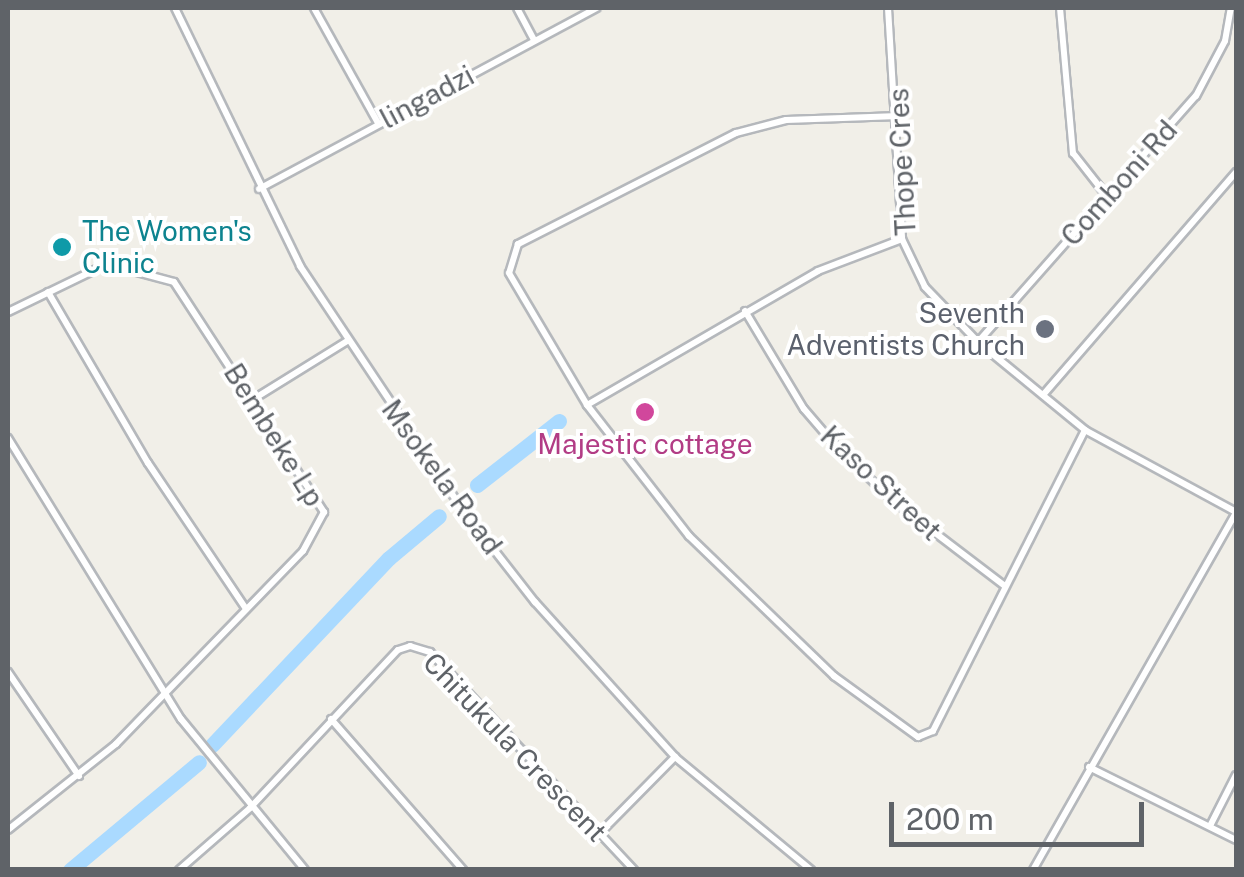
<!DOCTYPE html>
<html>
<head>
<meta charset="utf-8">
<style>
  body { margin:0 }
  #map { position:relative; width:1244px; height:877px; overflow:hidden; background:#f1efe8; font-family:"Public Sans",sans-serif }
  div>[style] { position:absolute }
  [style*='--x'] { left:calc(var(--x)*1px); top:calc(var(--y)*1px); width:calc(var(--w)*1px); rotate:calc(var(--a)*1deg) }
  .river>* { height:15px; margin:-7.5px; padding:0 7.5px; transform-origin:7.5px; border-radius:7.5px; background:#aadaff }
  .roads { filter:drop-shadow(2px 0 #b5b8bc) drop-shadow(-2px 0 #b5b8bc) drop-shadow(0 2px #b5b8bc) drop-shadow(0 -2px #b5b8bc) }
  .minor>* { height:6px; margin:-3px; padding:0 3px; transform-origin:3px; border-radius:3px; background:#fff }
  .dots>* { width:28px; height:28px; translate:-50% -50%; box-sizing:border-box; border:5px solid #fff; border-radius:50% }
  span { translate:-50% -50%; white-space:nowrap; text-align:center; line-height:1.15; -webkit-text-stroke:8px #fff; paint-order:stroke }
  .street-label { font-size:28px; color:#5f6368 }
  .culture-label { font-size:28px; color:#0d838f }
  .left { translate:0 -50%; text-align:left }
  .worship-label { font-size:28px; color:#5b616d }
  .right { translate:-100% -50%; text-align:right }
  .hotel-label { font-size:28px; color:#b23c85 }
  .frame { position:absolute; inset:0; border:10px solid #5f6368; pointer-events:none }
  .scale { position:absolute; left:889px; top:802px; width:255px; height:45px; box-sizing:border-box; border:5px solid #5f6368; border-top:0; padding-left:12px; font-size:30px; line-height:35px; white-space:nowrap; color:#5f6368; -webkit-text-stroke:8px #fff; paint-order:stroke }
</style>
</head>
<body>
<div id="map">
  <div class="river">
    <div style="--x:477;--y:485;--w:104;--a:-38"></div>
    <div style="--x:212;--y:745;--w:257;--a:-46.6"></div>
    <div style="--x:389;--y:558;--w:65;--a:-40"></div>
    <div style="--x:70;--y:870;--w:168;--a:-39.9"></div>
  </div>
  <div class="roads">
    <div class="minor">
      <div style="--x:175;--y:8;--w:287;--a:64.1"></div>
      <div style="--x:300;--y:266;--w:293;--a:56.3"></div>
      <div style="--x:463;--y:510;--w:117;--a:52"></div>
      <div style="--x:535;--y:602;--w:209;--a:47.9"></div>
      <div style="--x:675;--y:757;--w:177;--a:39.7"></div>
      <div style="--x:314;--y:8;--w:132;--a:60.9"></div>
      <div style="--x:517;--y:8;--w:36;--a:62"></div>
      <div style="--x:888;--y:8;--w:231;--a:86.5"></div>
      <div style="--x:902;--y:239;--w:53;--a:64.4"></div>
      <div style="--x:925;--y:287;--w:76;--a:46.1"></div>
      <div style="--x:978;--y:342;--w:139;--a:39.4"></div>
      <div style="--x:1085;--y:430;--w:172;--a:28.5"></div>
      <div style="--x:1060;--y:8;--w:146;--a:84.9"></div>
      <div style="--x:1073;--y:153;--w:53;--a:51.8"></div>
      <div style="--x:899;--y:116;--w:113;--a:178"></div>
      <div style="--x:786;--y:120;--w:52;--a:165.4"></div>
      <div style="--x:736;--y:133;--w:245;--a:153"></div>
      <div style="--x:518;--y:244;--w:30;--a:107"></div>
      <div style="--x:509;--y:273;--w:153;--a:59.4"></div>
      <div style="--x:587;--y:405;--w:166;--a:52.1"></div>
      <div style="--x:689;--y:536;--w:202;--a:44"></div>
      <div style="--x:834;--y:676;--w:104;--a:36"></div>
      <div style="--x:918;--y:737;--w:16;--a:-22"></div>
      <div style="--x:933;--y:731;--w:337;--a:-63.2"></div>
      <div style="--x:259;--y:189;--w:383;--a:-28.2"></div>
      <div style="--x:48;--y:292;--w:198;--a:59.7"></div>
      <div style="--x:148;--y:463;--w:176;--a:56.1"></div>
      <div style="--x:745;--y:311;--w:114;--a:59"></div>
      <div style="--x:804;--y:409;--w:48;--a:49.3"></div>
      <div style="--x:835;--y:445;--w:79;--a:44"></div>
      <div style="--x:892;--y:500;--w:142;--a:37.3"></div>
      <div style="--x:8;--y:312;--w:110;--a:-25.9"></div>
      <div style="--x:107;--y:264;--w:69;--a:15"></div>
      <div style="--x:174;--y:282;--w:275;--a:56.9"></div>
      <div style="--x:324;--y:512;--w:44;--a:118.3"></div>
      <div style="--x:303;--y:551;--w:269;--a:134.1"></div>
      <div style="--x:116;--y:744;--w:138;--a:141.5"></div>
      <div style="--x:978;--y:342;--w:329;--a:-48.5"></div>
      <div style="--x:1196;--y:96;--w:62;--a:-62.2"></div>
      <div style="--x:1225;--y:41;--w:34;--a:-80"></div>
      <div style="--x:1043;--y:395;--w:295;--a:-49.1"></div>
      <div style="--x:252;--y:400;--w:112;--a:-31.8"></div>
      <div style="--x:587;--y:405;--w:267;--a:-30.1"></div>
      <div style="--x:818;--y:271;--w:90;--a:-20.9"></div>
      <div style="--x:8;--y:438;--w:330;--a:58.4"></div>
      <div style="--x:181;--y:719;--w:195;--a:50.6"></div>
      <div style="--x:8;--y:672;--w:126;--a:55.7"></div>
      <div style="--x:331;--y:719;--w:201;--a:48.8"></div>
      <div style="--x:1089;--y:767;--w:164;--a:26.4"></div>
      <div style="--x:1210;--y:826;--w:57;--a:-63"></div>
      <div style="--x:598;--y:835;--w:110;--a:-45.4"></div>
      <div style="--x:179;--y:870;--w:94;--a:-41.1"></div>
      <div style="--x:250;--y:808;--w:216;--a:-46.9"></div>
      <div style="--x:398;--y:650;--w:13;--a:-18"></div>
      <div style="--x:410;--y:646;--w:21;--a:17"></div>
      <div style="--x:430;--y:652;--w:299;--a:46.9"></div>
      <div style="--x:1033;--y:870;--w:411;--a:-60.4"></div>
    </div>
  </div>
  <div class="dots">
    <div style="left:62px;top:247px;background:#0f9aa8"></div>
    <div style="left:1045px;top:329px;background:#6b7280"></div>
    <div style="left:645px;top:412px;background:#d1479c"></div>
  </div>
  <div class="street-label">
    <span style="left:427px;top:97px;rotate:-28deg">lingadzi</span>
    <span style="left:902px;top:162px;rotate:-93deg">Thope Cres</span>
    <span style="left:1119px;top:183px;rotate:-48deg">Comboni Rd</span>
    <span style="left:274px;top:435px;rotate:58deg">Bembeke Lp</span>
    <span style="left:442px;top:477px;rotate:54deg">Msokela Road</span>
    <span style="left:881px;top:483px;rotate:43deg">Kaso Street</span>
    <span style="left:515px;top:747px;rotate:46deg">Chitukula Crescent</span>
  </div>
  <div class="culture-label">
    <span class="left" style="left:82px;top:247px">The Women's<br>Clinic</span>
  </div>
  <div class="worship-label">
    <span class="right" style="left:1025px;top:329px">Seventh<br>Adventists Church</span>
  </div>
  <div class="hotel-label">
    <span style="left:645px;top:444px">Majestic cottage</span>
  </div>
  <div class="frame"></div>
  <div class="scale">200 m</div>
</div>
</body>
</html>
